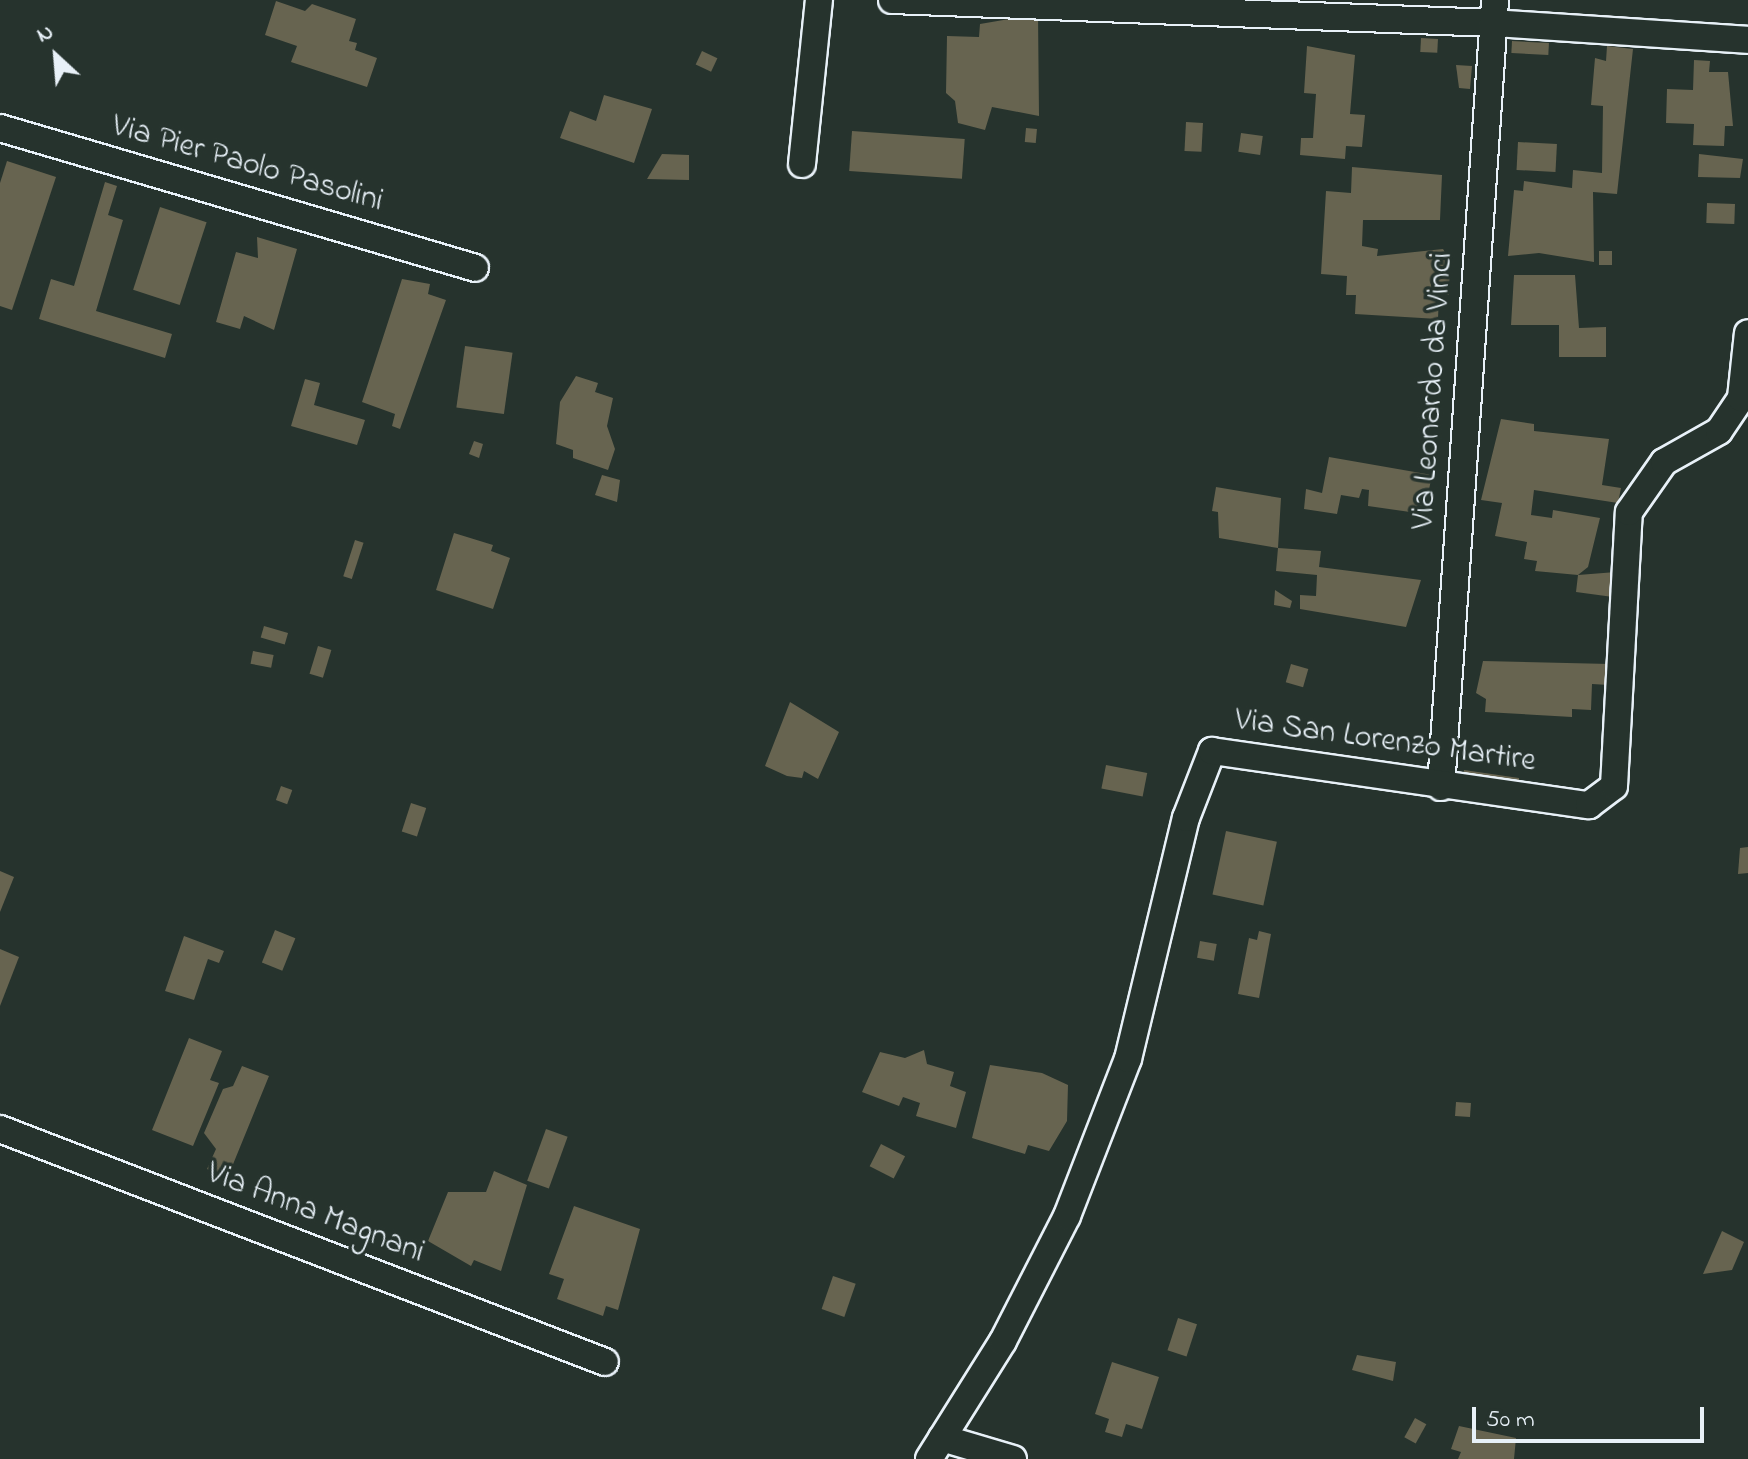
<!DOCTYPE html>
<html>
<head>
<meta charset="utf-8">
<style>
  body { margin:0 }
  #map { position:relative; width:1748px; height:1459px; overflow:hidden; background:#26332d; font-family:"Indie Flower",sans-serif }
  div>[style] { position:absolute }
  [style*='--x'] { left:calc(var(--x)*1px); top:calc(var(--y)*1px); width:calc(var(--w)*1px); rotate:calc(var(--a)*1deg) }
  .building>* { inset:0; background:#676450; transform-origin:0 0 }
  .roads { filter:drop-shadow(2px 0 #e8f1f8) drop-shadow(-2px 0 #e8f1f8) drop-shadow(0 2px #e8f1f8) drop-shadow(0 -2px #e8f1f8) }
  .minor>* { height:26px; margin:-13px; padding:0 13px; transform-origin:13px; border-radius:13px; background:#26332d }
  span { translate:-50% -50%; white-space:nowrap; text-align:center; line-height:1.15; -webkit-text-stroke:7px #26332d; paint-order:stroke }
  .street-label { font-size:32px; color:#e8f1f8 }
  .north { position:absolute; left:16px; top:16px; width:80px; height:80px; -webkit-text-stroke:6px #26332d; paint-order:stroke; rotate:334deg; font-size:22px; font-weight:700; line-height:32px; text-align:center; color:#e8f1f8 }
  .north::after { content:''; display:block; margin:auto; width:28px; height:36px; background:#e8f1f8; clip-path:polygon(50% 0,100% 100%,50% 72%,0 100%) }
  .scale { position:absolute; left:1472px; top:1407px; width:232px; height:36px; box-sizing:border-box; border:4px solid #e8f1f8; border-top:0; padding-left:10px; font-size:24px; line-height:28px; white-space:nowrap; color:#e8f1f8; -webkit-text-stroke:6px #26332d; paint-order:stroke }
</style>
</head>
<body>
<div id="map">
  <div class="building">
    <div style="clip-path:polygon(276px 1px,305px 11px,312px 4px,356px 19px,349px 41px,357px 43px,355px 50px,377px 58px,367px 87px,291px 62px,297px 46px,265px 35px)"></div>
    <div style="clip-path:polygon(1038px 14px,1039px 116px,992px 107px,985px 130px,958px 123px,955px 101px,946px 93px,947px 36px,979px 37px,980px 24px)"></div>
    <div style="left:1421px;top:38px;width:17px;height:14px;rotate:3deg"></div>
    <div style="left:1512px;top:41px;width:37px;height:12px;rotate:3deg"></div>
    <div style="clip-path:polygon(1307px 46px,1355px 55px,1350px 114px,1365px 115px,1362px 147px,1346px 146px,1345px 159px,1300px 155px,1301px 138px,1313px 138px,1316px 94px,1304px 93px)"></div>
    <div style="clip-path:polygon(1607px 46px,1633px 49px,1617px 194px,1593px 192px,1594px 262px,1539px 253px,1508px 256px,1514px 190px,1523px 191px,1524px 181px,1572px 188px,1573px 170px,1602px 173px,1603px 106px,1591px 105px,1595px 58px,1606px 61px)"></div>
    <div style="left:702px;top:51px;width:17px;height:15px;rotate:25deg"></div>
    <div style="clip-path:polygon(1694px 60px,1710px 61px,1709px 72px,1728px 72px,1733px 126px,1725px 126px,1724px 146px,1693px 145px,1694px 124px,1666px 123px,1667px 89px,1693px 90px)"></div>
    <div style="clip-path:polygon(1456px 65px,1472px 66px,1470px 89px,1459px 88px)"></div>
    <div style="clip-path:polygon(604px 95px,652px 109px,634px 163px,560px 138px,570px 111px,596px 121px)"></div>
    <div style="left:1186px;top:122px;width:17px;height:29px;rotate:3deg"></div>
    <div style="left:1026px;top:128px;width:11px;height:14px;rotate:5deg"></div>
    <div style="left:852px;top:131px;width:113px;height:40px;rotate:4deg"></div>
    <div style="left:1241px;top:133px;width:22px;height:19px;rotate:8deg"></div>
    <div style="left:1518px;top:142px;width:39px;height:28px;rotate:3deg"></div>
    <div style="clip-path:polygon(662px 154px,689px 155px,689px 180px,647px 179px)"></div>
    <div style="clip-path:polygon(1699px 154px,1743px 159px,1740px 178px,1698px 177px)"></div>
    <div style="clip-path:polygon(7px 161px,56px 177px,12px 310px,0 306px,0 183px)"></div>
    <div style="clip-path:polygon(1352px 167px,1442px 175px,1440px 220px,1363px 220px,1362px 246px,1378px 249px,1377px 256px,1443px 249px,1450px 261px,1449px 295px,1439px 294px,1438px 319px,1355px 314px,1356px 295px,1346px 295px,1347px 276px,1321px 274px,1326px 191px,1351px 193px)"></div>
    <div style="clip-path:polygon(105px 182px,117px 186px,108px 215px,123px 220px,96px 311px,172px 334px,165px 358px,39px 319px,51px 279px,74px 286px)"></div>
    <div style="left:1707px;top:203px;width:28px;height:20px;rotate:2deg"></div>
    <div style="left:160px;top:207px;width:49px;height:87px;rotate:18deg"></div>
    <div style="clip-path:polygon(257px 237px,297px 249px,274px 330px,244px 316px,240px 329px,216px 322px,236px 252px,258px 258px)"></div>
    <div style="left:1612px;top:251px;width:14px;height:13px;rotate:90deg"></div>
    <div style="clip-path:polygon(1514px 275px,1575px 275px,1579px 328px,1606px 327px,1606px 357px,1559px 357px,1559px 325px,1511px 325px)"></div>
    <div style="clip-path:polygon(402px 279px,430px 284px,428px 294px,446px 300px,400px 429px,392px 426px,395px 414px,362px 402px)"></div>
    <div style="left:465px;top:346px;width:48px;height:62px;rotate:8deg"></div>
    <div style="clip-path:polygon(576px 376px,598px 383px,595px 392px,613px 398px,607px 426px,615px 449px,608px 470px,573px 458px,573px 450px,556px 444px,560px 402px)"></div>
    <div style="clip-path:polygon(305px 379px,320px 383px,314px 405px,365px 420px,357px 445px,291px 426px)"></div>
    <div style="clip-path:polygon(1501px 419px,1534px 424px,1534px 431px,1609px 439px,1602px 485px,1621px 488px,1618px 503px,1534px 490px,1531px 515px,1552px 518px,1553px 510px,1600px 518px,1588px 567px,1578px 575px,1616px 572px,1613px 597px,1576px 592px,1578px 575px,1535px 571px,1537px 561px,1524px 559px,1527px 542px,1495px 536px,1502px 503px,1481px 500px)"></div>
    <div style="clip-path:polygon(474px 441px,483px 444px,479px 458px,469px 454px)"></div>
    <div style="clip-path:polygon(1329px 457px,1432px 475px,1424px 514px,1368px 506px,1369px 490px,1362px 489px,1359px 498px,1341px 495px,1337px 514px,1304px 509px,1306px 489px,1322px 493px)"></div>
    <div style="clip-path:polygon(602px 475px,620px 480px,617px 502px,595px 495px)"></div>
    <div style="clip-path:polygon(1216px 487px,1281px 498px,1278px 548px,1321px 551px,1319px 567px,1421px 580px,1406px 627px,1300px 609px,1300px 595px,1316px 596px,1317px 575px,1276px 571px,1278px 548px,1219px 538px,1218px 512px,1212px 511px)"></div>
    <div style="clip-path:polygon(454px 533px,493px 545px,491px 551px,510px 558px,493px 609px,436px 590px)"></div>
    <div style="left:355px;top:540px;width:9px;height:38px;rotate:18deg"></div>
    <div style="clip-path:polygon(1275px 590px,1292px 601px,1290px 608px,1274px 605px)"></div>
    <div style="left:264px;top:626px;width:25px;height:12px;rotate:16deg"></div>
    <div style="left:318px;top:646px;width:14px;height:29px;rotate:17deg"></div>
    <div style="left:253px;top:651px;width:21px;height:13px;rotate:11deg"></div>
    <div style="clip-path:polygon(1483px 661px,1610px 664px,1609px 685px,1592px 684px,1591px 710px,1572px 709px,1572px 717px,1485px 712px,1486px 699px,1476px 693px)"></div>
    <div style="left:1291px;top:664px;width:18px;height:19px;rotate:16deg"></div>
    <div style="clip-path:polygon(790px 702px,839px 732px,818px 779px,804px 771px,802px 778px,787px 776px,765px 766px)"></div>
    <div style="left:1106px;top:765px;width:42px;height:24px;rotate:11deg"></div>
    <div style="clip-path:polygon(1464px 770px,1519px 778px,1519px 787px,1462px 784px)"></div>
    <div style="left:281px;top:786px;width:12px;height:15px;rotate:20deg"></div>
    <div style="left:411px;top:803px;width:16px;height:30px;rotate:18deg"></div>
    <div style="left:1226px;top:831px;width:52px;height:65px;rotate:12deg"></div>
    <div style="clip-path:polygon(1748px 847px,1748px 873px,1738px 874px,1740px 848px)"></div>
    <div style="clip-path:polygon(0 871px,14px 877px,0 912px)"></div>
    <div style="left:275px;top:930px;width:22px;height:35px;rotate:22deg"></div>
    <div style="clip-path:polygon(1259px 931px,1271px 934px,1259px 998px,1238px 994px,1249px 938px,1257px 940px)"></div>
    <div style="clip-path:polygon(184px 936px,224px 951px,219px 963px,208px 959px,194px 1000px,165px 991px)"></div>
    <div style="left:1200px;top:941px;width:17px;height:17px;rotate:10deg"></div>
    <div style="clip-path:polygon(0 949px,19px 957px,0 1006px)"></div>
    <div style="clip-path:polygon(189px 1038px,222px 1051px,210px 1080px,219px 1083px,193px 1146px,152px 1130px)"></div>
    <div style="clip-path:polygon(924px 1050px,927px 1064px,954px 1072px,950px 1086px,966px 1092px,956px 1128px,916px 1116px,920px 1103px,903px 1097px,899px 1106px,862px 1092px,880px 1052px,905px 1058px)"></div>
    <div style="clip-path:polygon(990px 1065px,1042px 1073px,1068px 1085px,1067px 1121px,1049px 1151px,1028px 1145px,1025px 1154px,972px 1138px)"></div>
    <div style="clip-path:polygon(242px 1066px,269px 1076px,227px 1179px,207px 1169px,216px 1149px,204px 1133px,223px 1089px,233px 1086px)"></div>
    <div style="left:1456px;top:1102px;width:15px;height:14px;rotate:4deg"></div>
    <div style="left:546px;top:1129px;width:23px;height:55px;rotate:20deg"></div>
    <div style="left:881px;top:1144px;width:27px;height:25px;rotate:27deg"></div>
    <div style="clip-path:polygon(494px 1171px,527px 1185px,501px 1271px,474px 1260px,471px 1266px,428px 1241px,448px 1192px,486px 1192px)"></div>
    <div style="clip-path:polygon(574px 1206px,640px 1229px,618px 1310px,606px 1306px,603px 1316px,557px 1299px,564px 1279px,549px 1274px)"></div>
    <div style="clip-path:polygon(1722px 1231px,1744px 1242px,1732px 1270px,1703px 1274px)"></div>
    <div style="left:833px;top:1276px;width:24px;height:35px;rotate:19deg"></div>
    <div style="left:1178px;top:1318px;width:20px;height:34px;rotate:18deg"></div>
    <div style="clip-path:polygon(1357px 1355px,1396px 1362px,1393px 1381px,1352px 1370px)"></div>
    <div style="clip-path:polygon(1112px 1362px,1159px 1377px,1142px 1429px,1126px 1424px,1122px 1437px,1105px 1432px,1109px 1419px,1095px 1414px)"></div>
    <div style="left:1415px;top:1418px;width:13px;height:22px;rotate:29deg"></div>
    <div style="clip-path:polygon(1459px 1426px,1516px 1438px,1514px 1459px,1458px 1459px,1461px 1452px,1451px 1449px)"></div>
  </div>
  <div class="roads">
    <div class="minor">
      <div style="--x:892;--y:0;--w:601;--a:2.19"></div>
      <div style="--x:1493;--y:23;--w:256;--a:3.8"></div>
      <div style="--x:0;--y:128;--w:495;--a:16.4"></div>
      <div style="--x:802;--y:164;--w:165;--a:-84.1"></div>
      <div style="--x:1441;--y:787;--w:789;--a:-86.07"></div>
      <div style="--x:0;--y:1129;--w:648;--a:21.06"></div>
      <div style="--x:942;--y:1438;--w:74;--a:16.5"></div>
      <div style="--x:929;--y:1459;--w:139;--a:-57.9"></div>
      <div style="--x:1003;--y:1341;--w:140;--a:-62.9"></div>
      <div style="--x:1067;--y:1216;--w:168;--a:-68.8"></div>
      <div style="--x:1128;--y:1059;--w:248;--a:-76.5"></div>
      <div style="--x:1186;--y:818;--w:72;--a:-68.8"></div>
      <div style="--x:1212;--y:751;--w:381;--a:8.2"></div>
      <div style="--x:1589;--y:805;--w:31;--a:-37"></div>
      <div style="--x:1614;--y:786;--w:274;--a:-86.9"></div>
      <div style="--x:1629;--y:512;--w:61;--a:-55"></div>
      <div style="--x:1664;--y:462;--w:63;--a:-29.4"></div>
      <div style="--x:1719;--y:431;--w:40;--a:-56"></div>
      <div style="--x:1741;--y:398;--w:65;--a:-83.9"></div>
    </div>
  </div>
  <div class="street-label">
    <span style="left:247px;top:165px;rotate:16deg">Via Pier Paolo Pasolini</span>
    <span style="left:1434px;top:391px;rotate:-86deg">Via Leonardo da Vinci</span>
    <span style="left:1385px;top:742px;rotate:8deg">Via San Lorenzo Martire</span>
    <span style="left:315px;top:1214px;rotate:21deg">Via Anna Magnani</span>
  </div>
  <div class="north">N</div>
  <div class="scale">50 m</div>
</div>
</body>
</html>
